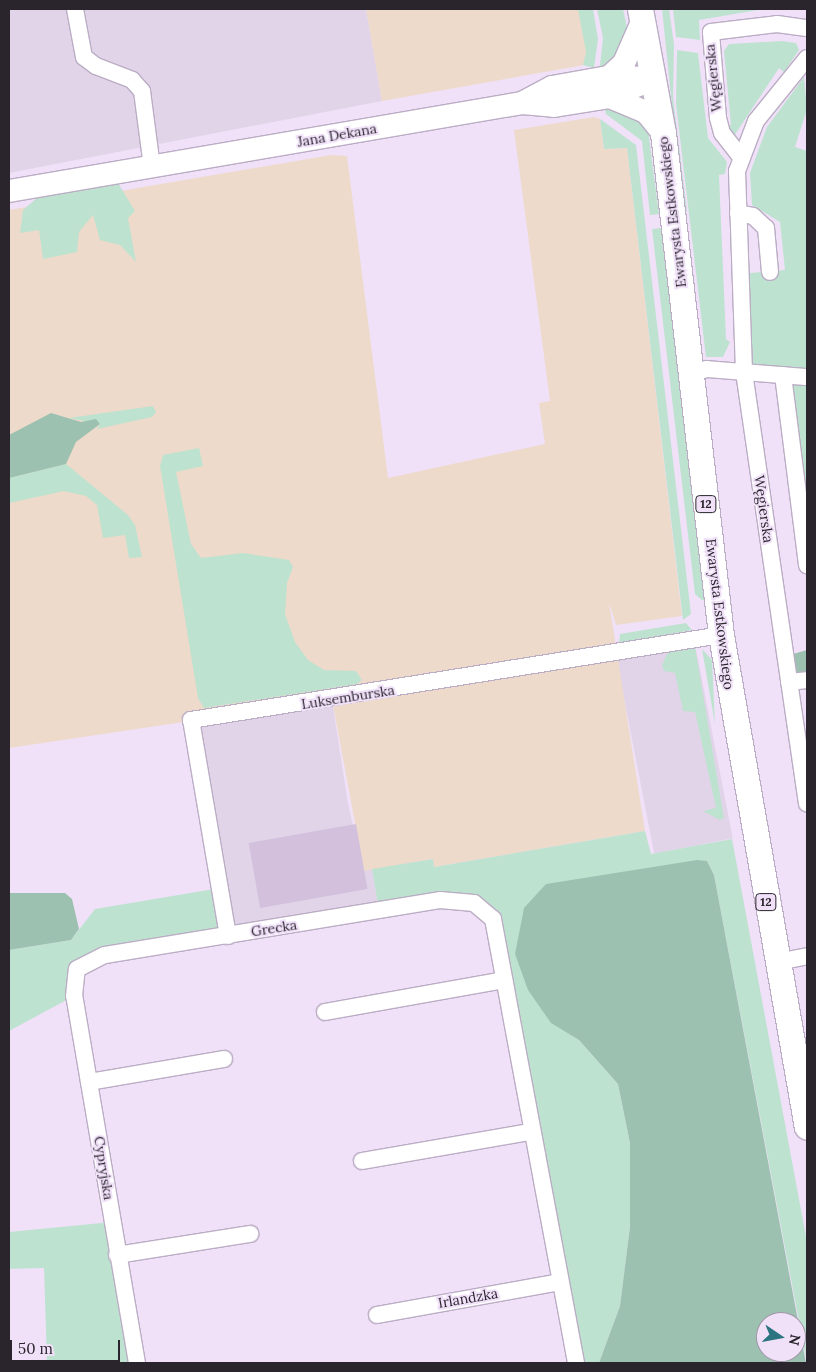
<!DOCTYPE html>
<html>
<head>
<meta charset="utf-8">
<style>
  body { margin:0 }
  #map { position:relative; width:816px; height:1372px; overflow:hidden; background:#f0e1f9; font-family:Lora,serif }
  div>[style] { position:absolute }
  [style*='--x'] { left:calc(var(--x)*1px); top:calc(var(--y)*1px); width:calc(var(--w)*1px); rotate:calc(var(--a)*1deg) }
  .commercial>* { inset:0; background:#e1d4e8; transform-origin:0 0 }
  .industrial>* { inset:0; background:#eddaca }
  .green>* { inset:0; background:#bee2d0 }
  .forest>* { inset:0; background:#9dc1b0 }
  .building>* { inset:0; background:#d2c0dd; transform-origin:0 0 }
  .roads { filter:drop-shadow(1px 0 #bbadc4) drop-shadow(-1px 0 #bbadc4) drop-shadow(0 1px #bbadc4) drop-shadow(0 -1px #bbadc4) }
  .street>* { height:16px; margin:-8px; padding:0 8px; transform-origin:8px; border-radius:8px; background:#fff }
  .secondary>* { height:22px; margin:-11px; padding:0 11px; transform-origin:11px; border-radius:11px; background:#fff }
  .primary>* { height:25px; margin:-12.5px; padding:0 12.5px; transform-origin:12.5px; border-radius:12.5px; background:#fff }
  span { translate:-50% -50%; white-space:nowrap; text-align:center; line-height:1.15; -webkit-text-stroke:4px #f0e1f9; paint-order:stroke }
  .shield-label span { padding:1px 4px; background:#f0e1f9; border:1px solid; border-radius:4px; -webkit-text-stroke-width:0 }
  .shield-label { font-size:12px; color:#2a252d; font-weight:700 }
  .street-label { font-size:14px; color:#2a252d }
  .frame { position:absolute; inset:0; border:10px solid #2a252d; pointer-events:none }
  .north { position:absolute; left:756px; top:1312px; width:50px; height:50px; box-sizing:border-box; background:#f0e1f9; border:1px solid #a196a7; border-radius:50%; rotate:102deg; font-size:14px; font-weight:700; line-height:20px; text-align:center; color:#2a252d }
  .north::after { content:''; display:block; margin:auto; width:18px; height:22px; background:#2c747f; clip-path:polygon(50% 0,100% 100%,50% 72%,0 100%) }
  .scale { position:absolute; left:10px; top:1340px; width:110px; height:22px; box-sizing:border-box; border:2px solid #2a252d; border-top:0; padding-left:6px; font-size:15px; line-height:18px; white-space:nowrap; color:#2a252d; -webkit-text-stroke:4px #f0e1f9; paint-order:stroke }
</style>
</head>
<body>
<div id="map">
  <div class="commercial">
    <div style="clip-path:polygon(9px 9px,366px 9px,382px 101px,9px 173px)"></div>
    <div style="left:695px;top:644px;width:198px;height:80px;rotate:79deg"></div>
    <div style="clip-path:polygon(332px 700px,348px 804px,364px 871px,372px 869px,379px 911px,228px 936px,191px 720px)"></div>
  </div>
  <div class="industrial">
    <div style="clip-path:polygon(366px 9px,580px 9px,590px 64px,382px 101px)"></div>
    <div style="clip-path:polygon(594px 117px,600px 119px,604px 149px,627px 148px,682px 616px,616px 625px,609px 602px,645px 831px,434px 867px,432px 859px,364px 871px,332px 700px,9px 748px,9px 210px,331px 155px,347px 156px,388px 478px,545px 444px,539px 403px,550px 401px,514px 130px)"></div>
  </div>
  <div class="green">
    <div style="clip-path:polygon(578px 9px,593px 9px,598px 39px,594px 68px,583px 65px,586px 52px)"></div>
    <div style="clip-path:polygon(597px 9px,623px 9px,627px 28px,626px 44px,599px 74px,603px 38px)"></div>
    <div style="clip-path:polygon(662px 9px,669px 9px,674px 45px,673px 97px,687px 211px,683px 212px)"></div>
    <div style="clip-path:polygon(673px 9px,764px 9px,699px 20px,700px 40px,676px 37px)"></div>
    <div style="clip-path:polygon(782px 41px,796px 43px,799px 50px,784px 72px,779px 68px,734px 136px,720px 126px,731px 125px,724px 51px,729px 44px)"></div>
    <div style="clip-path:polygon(677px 50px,698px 53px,708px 138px,727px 162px,725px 174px,719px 175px,726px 339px,730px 342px,723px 357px,706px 357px,676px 104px)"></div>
    <div style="clip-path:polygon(804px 77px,807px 109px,795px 147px,807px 151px,807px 555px,783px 375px,744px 372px,740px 274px,785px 270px,780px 222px,752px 205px,750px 173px,767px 127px)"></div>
    <div style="clip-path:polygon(604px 106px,629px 109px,648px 130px,659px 214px,650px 215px,642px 141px,606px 114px)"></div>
    <div style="clip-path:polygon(600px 119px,636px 145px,691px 614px,683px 620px,627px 148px,604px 149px)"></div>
    <div style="clip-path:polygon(118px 183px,135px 211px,128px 218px,136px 262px,120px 245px,100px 240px,93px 215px,79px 232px,77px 252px,43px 259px,39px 230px,20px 233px,23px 210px,38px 197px)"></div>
    <div style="clip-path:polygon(661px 228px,705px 600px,702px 600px,695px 594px,652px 229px)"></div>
    <div style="clip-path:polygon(153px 406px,156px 412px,152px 417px,97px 429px,100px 424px,69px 418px)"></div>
    <div style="clip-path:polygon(199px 448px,203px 466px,176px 472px,191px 544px,201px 558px,243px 553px,289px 560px,293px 567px,287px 583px,285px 614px,295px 642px,308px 660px,324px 670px,356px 671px,362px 680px,357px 684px,204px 708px,198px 698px,160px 466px,163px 455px)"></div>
    <div style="clip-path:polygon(66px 464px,128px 515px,135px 525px,142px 557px,129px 558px,125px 535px,103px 538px,97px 505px,86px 496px,64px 491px,9px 503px,9px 478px)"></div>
    <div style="clip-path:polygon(686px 623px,692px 630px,619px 644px,620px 634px)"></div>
    <div style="clip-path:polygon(695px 647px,724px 818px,720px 820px,703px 811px,716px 808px,695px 712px,683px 711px,675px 673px,664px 671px,662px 665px,668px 652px)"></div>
    <div style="clip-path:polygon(702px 649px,712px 660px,715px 724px)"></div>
    <div style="clip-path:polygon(645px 831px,651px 854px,732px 839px,807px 1242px,807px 1363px,714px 875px,707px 861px,551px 1022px,579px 1040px,618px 1084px,630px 1143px,630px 1227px,620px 1306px,599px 1363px,576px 1363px,493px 919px,474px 903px,379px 911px,372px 869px,433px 859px,434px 867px)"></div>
    <div style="clip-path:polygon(220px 888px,228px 936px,86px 962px,74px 996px,9px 1031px,9px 950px,71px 940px,95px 909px)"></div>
    <div style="clip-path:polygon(112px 1222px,137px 1363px,47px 1363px,44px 1268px,9px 1269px,9px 1232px)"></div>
  </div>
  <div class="forest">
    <div style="clip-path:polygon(51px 413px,81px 422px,96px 419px,100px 424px,76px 442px,66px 464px,9px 478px,9px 435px)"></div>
    <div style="clip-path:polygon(807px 650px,807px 675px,793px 677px,793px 654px)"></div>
    <div style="clip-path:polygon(evenodd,697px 860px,707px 861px,714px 875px,806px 1363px,599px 1363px,620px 1306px,630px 1227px,630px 1143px,618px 1084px,579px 1040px,551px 1023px,528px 990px,515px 954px,524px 908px,546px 884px,697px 860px,766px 1322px,796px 1322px,796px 1352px,766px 1352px,766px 1322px)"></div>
    <div style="clip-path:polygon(9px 893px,65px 893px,72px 899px,79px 929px,71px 940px,9px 950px)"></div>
  </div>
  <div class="building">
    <div style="left:356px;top:824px;width:66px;height:109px;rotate:80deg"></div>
  </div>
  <div class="roads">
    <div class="street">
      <div style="--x:75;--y:9;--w:49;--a:79.4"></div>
      <div style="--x:84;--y:57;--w:15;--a:37"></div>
      <div style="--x:96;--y:66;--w:39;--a:21"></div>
      <div style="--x:132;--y:80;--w:15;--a:48"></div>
      <div style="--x:142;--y:91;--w:77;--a:82.5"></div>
      <div style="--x:807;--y:58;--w:81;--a:129"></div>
      <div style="--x:756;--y:121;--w:53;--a:110.8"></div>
      <div style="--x:737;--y:171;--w:201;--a:88"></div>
      <div style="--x:744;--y:372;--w:436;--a:81.7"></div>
      <div style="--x:740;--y:156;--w:29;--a:-128"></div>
      <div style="--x:722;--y:133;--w:16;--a:-105"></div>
      <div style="--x:718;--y:118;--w:86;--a:-94.7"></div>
      <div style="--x:711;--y:32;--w:66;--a:-6.9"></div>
      <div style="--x:777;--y:24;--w:30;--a:8"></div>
      <div style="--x:738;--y:213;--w:15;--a:11"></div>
      <div style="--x:753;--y:216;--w:18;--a:43"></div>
      <div style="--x:766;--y:228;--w:44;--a:84.8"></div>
      <div style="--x:691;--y:373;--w:16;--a:-14"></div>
      <div style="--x:707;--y:369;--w:100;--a:4.6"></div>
      <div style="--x:783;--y:375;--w:192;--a:82.8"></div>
      <div style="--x:789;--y:682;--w:18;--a:-6"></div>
      <div style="--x:228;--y:936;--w:219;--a:-99.7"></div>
      <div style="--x:191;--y:720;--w:537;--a:-9.11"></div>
      <div style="--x:777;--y:962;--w:31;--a:-11"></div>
      <div style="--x:325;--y:1012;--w:182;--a:-10.1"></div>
      <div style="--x:89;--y:1082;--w:137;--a:-9.7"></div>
      <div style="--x:362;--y:1161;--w:170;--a:-9.8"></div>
      <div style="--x:117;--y:1255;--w:135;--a:-9"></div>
      <div style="--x:377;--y:1315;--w:186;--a:-10.2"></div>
      <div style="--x:137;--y:1363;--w:372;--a:-99.7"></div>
      <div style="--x:74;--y:996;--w:27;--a:-84"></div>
      <div style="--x:77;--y:969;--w:31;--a:-27"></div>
      <div style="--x:105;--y:955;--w:339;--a:-9.3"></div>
      <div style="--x:440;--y:900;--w:34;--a:5"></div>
      <div style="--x:474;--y:903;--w:25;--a:40"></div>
      <div style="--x:493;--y:919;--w:452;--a:79.4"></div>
    </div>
    <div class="secondary">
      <div style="--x:609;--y:77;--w:21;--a:-43"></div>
      <div style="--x:624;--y:63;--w:45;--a:-66.3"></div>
      <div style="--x:610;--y:97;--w:39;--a:23"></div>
      <div style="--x:646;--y:112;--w:27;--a:51"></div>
      <div style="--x:522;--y:103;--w:34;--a:-28"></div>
      <div style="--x:552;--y:87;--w:58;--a:-10"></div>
      <div style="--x:609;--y:77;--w:40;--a:1.4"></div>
      <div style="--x:9;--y:191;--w:520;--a:-9.73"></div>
      <div style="--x:522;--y:103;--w:32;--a:5"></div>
      <div style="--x:554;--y:106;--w:57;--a:-9.1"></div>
      <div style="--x:610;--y:97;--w:47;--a:-22.7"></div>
    </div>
    <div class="primary">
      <div style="--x:640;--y:9;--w:126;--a:79.5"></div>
      <div style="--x:663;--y:133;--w:505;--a:83.41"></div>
      <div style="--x:721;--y:635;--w:499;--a:80.1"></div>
    </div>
  </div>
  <div class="shield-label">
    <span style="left:706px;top:504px">12</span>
    <span style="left:766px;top:902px">12</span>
  </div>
  <div class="street-label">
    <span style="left:713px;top:78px;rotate:-96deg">Węgierska</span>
    <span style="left:337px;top:135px;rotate:-10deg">Jana Dekana</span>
    <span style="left:672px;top:212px;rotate:-97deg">Ewarysta Estkowskiego</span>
    <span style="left:764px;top:509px;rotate:82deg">Węgierska</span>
    <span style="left:720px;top:614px;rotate:83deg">Ewarysta Estkowskiego</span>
    <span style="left:348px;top:697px;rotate:-9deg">Luksemburska</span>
    <span style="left:274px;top:928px;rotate:-9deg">Grecka</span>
    <span style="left:104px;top:1168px;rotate:81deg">Cypryjska</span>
    <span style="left:468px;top:1298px;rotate:-10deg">Irlandzka</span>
  </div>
  <div class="frame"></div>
  <div class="north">N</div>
  <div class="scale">50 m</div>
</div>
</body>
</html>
